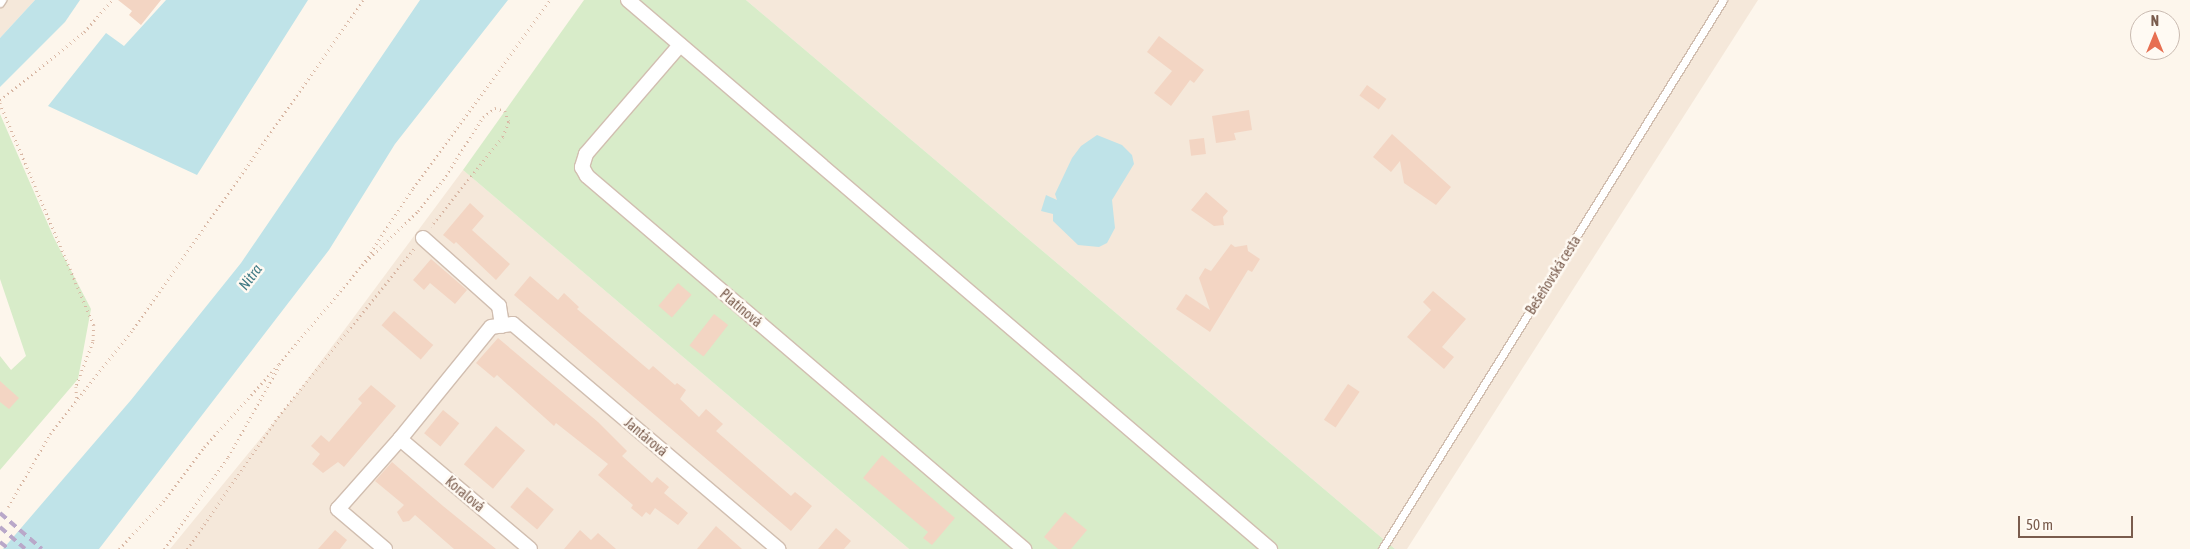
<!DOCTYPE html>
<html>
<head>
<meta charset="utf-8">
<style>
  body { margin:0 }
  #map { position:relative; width:2190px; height:549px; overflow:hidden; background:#fdf6ec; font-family:"Asap Condensed",sans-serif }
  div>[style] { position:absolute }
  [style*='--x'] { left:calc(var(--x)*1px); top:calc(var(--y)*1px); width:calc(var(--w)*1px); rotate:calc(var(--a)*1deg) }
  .residential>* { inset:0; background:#f5e8da }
  .green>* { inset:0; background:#d8ecc9 }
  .water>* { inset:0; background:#bfe3e8 }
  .building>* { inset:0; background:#f3d5c3; transform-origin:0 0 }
  .path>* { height:2.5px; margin-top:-1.25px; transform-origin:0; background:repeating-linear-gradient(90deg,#d9b8a5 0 1px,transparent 0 5px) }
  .roads { filter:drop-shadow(1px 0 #d1beb0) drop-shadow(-1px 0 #d1beb0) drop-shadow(0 1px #d1beb0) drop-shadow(0 -1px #d1beb0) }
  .service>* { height:7px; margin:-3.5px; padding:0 3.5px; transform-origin:3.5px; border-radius:3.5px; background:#fff }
  .minor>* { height:14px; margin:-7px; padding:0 7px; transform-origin:7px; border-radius:7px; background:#fff }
  .rail>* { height:4px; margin-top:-2px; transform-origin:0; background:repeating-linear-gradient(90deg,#b9a8c9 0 8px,transparent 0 13px) }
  span { translate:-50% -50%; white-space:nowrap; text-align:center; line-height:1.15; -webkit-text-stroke:5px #fffaf3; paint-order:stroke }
  .street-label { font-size:14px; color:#7a5c4d }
  .water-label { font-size:15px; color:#437c86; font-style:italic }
  .north { position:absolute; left:2130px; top:10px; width:50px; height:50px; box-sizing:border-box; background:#fffaf3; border:1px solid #cabbb1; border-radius:50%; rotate:0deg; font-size:14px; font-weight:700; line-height:20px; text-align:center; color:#7a5c4d }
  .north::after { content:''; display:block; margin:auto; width:18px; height:22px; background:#e76f51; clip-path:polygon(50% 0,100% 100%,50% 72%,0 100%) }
  .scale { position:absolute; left:2018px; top:516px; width:115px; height:22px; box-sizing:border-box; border:2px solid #7a5c4d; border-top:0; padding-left:6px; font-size:15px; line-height:18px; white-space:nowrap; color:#7a5c4d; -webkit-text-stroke:4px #fffaf3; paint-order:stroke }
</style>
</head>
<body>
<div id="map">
  <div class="residential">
    <div style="clip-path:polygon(0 0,35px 0,0 38px)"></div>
    <div style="clip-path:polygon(746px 0,1758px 0,1407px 549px,1395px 549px)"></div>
    <div style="clip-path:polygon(463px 170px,909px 549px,170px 549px,293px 399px)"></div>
  </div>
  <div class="green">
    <div style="clip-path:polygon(584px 0,746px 0,1395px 549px,909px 549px,463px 170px)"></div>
    <div style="clip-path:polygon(0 114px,54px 238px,91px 309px,78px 379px,0 470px,0 356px,11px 370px,26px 356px,0 279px)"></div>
  </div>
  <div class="water">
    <div style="clip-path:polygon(35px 0,80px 0,65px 22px,0 87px,0 38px)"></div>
    <div style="clip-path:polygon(166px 0,308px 0,197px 175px,48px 106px,106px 33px,124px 46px)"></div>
    <div style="clip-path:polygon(420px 0,508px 0,395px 144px,329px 250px,99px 549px,3px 549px,131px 400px,241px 263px)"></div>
    <div style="clip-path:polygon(1097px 135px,1122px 145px,1132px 155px,1134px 164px,1112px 200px,1115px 228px,1107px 243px,1099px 247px,1078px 245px,1053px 221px,1053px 214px,1041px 211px,1046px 195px,1057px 200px,1055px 194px,1072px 158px,1081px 146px)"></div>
  </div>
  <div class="building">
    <div style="clip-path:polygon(118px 0,161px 0,141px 25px,129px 15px,132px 11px)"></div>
    <div style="clip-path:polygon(1159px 36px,1204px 70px,1194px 83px,1190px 80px,1171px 106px,1154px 93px,1172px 71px,1147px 52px)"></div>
    <div style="left:1367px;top:85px;width:24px;height:13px;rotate:36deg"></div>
    <div style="clip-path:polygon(1249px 110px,1252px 130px,1234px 133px,1236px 140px,1216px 143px,1212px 116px)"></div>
    <div style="clip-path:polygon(1392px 134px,1451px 187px,1436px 205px,1404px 183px,1400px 161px,1391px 172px,1373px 157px)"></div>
    <div style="left:1204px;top:138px;width:16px;height:15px;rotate:83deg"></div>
    <div style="clip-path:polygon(1206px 192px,1228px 211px,1223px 217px,1224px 225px,1214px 226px,1191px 210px)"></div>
    <div style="clip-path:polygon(470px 203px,484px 216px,472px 230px,510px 264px,496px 280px,456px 242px,454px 244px,443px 235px)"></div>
    <div style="clip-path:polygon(1231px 244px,1235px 247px,1247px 245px,1248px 251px,1260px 259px,1252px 272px,1248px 270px,1210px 332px,1176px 309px,1186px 294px,1210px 310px,1199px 278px,1205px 268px,1211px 271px)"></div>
    <div style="clip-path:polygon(431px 259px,467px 290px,455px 304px,430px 283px,424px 290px,413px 280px)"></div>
    <div style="clip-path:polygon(530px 276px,558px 300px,564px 293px,579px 307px,577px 309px,649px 370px,653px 366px,675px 385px,677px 383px,686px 390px,680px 399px,699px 417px,706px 409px,723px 424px,716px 431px,747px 458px,791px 496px,795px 492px,812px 506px,791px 531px,514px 295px)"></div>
    <div style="left:678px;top:283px;width:18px;height:30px;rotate:41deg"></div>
    <div style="clip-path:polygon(1433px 291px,1466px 319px,1442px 347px,1454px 357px,1444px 369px,1407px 337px,1431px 310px,1423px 302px)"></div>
    <div style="left:394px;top:311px;width:52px;height:19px;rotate:41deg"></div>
    <div style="left:714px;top:314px;width:18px;height:40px;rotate:38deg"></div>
    <div style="clip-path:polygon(498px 338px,598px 422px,627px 451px,622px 456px,652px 483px,657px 477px,669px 487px,664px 493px,688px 513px,678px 525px,655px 508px,650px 515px,646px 512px,642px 517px,631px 508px,633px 505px,598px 475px,608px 464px,556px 423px,554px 426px,497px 375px,494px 378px,476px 363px)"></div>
    <div style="clip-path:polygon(0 381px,19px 398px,9px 409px,0 402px)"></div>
    <div style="left:1348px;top:384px;width:14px;height:43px;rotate:34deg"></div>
    <div style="clip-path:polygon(371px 385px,396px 406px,344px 467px,338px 462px,323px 473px,312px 464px,320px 454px,311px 446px,321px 435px,329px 442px,362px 403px,358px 399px)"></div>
    <div style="left:443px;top:410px;width:21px;height:30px;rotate:39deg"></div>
    <div style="left:496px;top:426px;width:38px;height:50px;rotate:40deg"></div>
    <div style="clip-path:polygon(882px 455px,955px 518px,932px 545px,923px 538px,928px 532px,863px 478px)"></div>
    <div style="clip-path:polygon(392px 462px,443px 506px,496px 549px,454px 549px,415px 515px,409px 521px,403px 522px,397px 512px,404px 505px,375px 481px)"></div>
    <div style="left:527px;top:487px;width:35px;height:26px;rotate:40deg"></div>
    <div style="clip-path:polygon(1065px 512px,1087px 530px,1071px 549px,1058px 549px,1044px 537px)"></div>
    <div style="clip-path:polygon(716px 526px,742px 549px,697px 549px)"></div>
    <div style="clip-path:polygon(836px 528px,851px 541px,844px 549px,818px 549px)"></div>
    <div style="clip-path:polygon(335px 530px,347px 540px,340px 549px,318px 549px)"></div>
    <div style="clip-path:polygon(580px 530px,591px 540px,598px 533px,616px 549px,564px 549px)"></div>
  </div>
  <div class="path">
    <div style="--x:0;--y:100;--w:108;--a:-39"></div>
    <div style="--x:84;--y:32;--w:43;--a:-48.8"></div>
    <div style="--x:0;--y:103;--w:241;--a:67.1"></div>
    <div style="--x:94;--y:325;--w:17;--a:93"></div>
    <div style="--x:93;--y:342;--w:48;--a:110.7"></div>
    <div style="--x:76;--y:387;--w:11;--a:85"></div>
    <div style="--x:362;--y:265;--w:78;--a:-44"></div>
    <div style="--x:418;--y:211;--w:40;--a:-51"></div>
    <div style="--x:443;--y:180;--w:75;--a:-57.6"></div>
    <div style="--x:483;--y:117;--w:15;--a:-37"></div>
    <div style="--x:495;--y:108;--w:10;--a:17"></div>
    <div style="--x:505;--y:111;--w:12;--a:70"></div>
    <div style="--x:509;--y:122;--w:16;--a:112"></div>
    <div style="--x:503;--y:137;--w:115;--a:128.7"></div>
    <div style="--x:8;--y:507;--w:84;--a:-60.1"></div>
    <div style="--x:50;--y:434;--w:134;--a:-51.7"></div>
    <div style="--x:133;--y:329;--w:401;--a:-55"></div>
    <div style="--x:119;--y:549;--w:69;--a:-47.3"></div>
    <div style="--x:166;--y:498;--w:64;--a:-53.3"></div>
    <div style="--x:204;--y:447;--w:112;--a:-47.9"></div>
    <div style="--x:279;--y:364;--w:129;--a:-50"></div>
    <div style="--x:362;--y:265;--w:92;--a:-56.5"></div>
    <div style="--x:413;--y:188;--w:233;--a:-53.9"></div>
    <div style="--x:164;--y:549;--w:112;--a:-55.2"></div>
    <div style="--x:228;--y:457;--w:104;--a:-60.7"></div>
    <div style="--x:187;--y:549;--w:155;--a:-55.5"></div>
    <div style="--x:275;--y:421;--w:221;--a:-51.1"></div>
  </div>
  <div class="roads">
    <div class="service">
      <div style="--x:0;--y:3;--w:4;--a:-56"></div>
      <div style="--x:1382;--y:549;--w:646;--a:-58.15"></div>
    </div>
    <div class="minor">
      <div style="--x:628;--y:0;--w:845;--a:40.54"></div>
      <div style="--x:680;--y:45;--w:144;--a:130.8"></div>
      <div style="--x:586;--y:154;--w:14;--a:107"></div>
      <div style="--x:582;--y:167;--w:10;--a:61"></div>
      <div style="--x:587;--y:176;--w:575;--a:40.48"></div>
      <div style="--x:423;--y:238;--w:102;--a:41.8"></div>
      <div style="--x:499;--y:306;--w:20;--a:81"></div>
      <div style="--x:400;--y:439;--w:170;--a:40.2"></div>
      <div style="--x:385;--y:549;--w:62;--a:-139.6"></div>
      <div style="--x:338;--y:509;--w:94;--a:-48.5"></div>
      <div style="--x:400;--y:439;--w:144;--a:-50.9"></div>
      <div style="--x:491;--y:327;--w:22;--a:-8"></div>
      <div style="--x:513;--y:324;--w:348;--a:40.3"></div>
    </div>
  </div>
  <div class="rail">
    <div style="--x:0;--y:513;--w:55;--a:40.6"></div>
    <div style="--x:0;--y:527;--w:33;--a:41"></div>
    <div style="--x:0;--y:542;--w:11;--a:38"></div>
  </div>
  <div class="street-label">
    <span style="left:1553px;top:275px;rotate:-58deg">Bešeňovská cesta</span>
    <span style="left:741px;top:308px;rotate:40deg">Platinová</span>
    <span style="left:646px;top:437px;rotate:40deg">Jantárová</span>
    <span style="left:465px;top:494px;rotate:40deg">Koralová</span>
  </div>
  <div class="water-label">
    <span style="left:250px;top:277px;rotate:-53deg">Nitra</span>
  </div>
  <div class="north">N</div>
  <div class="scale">50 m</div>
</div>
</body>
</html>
